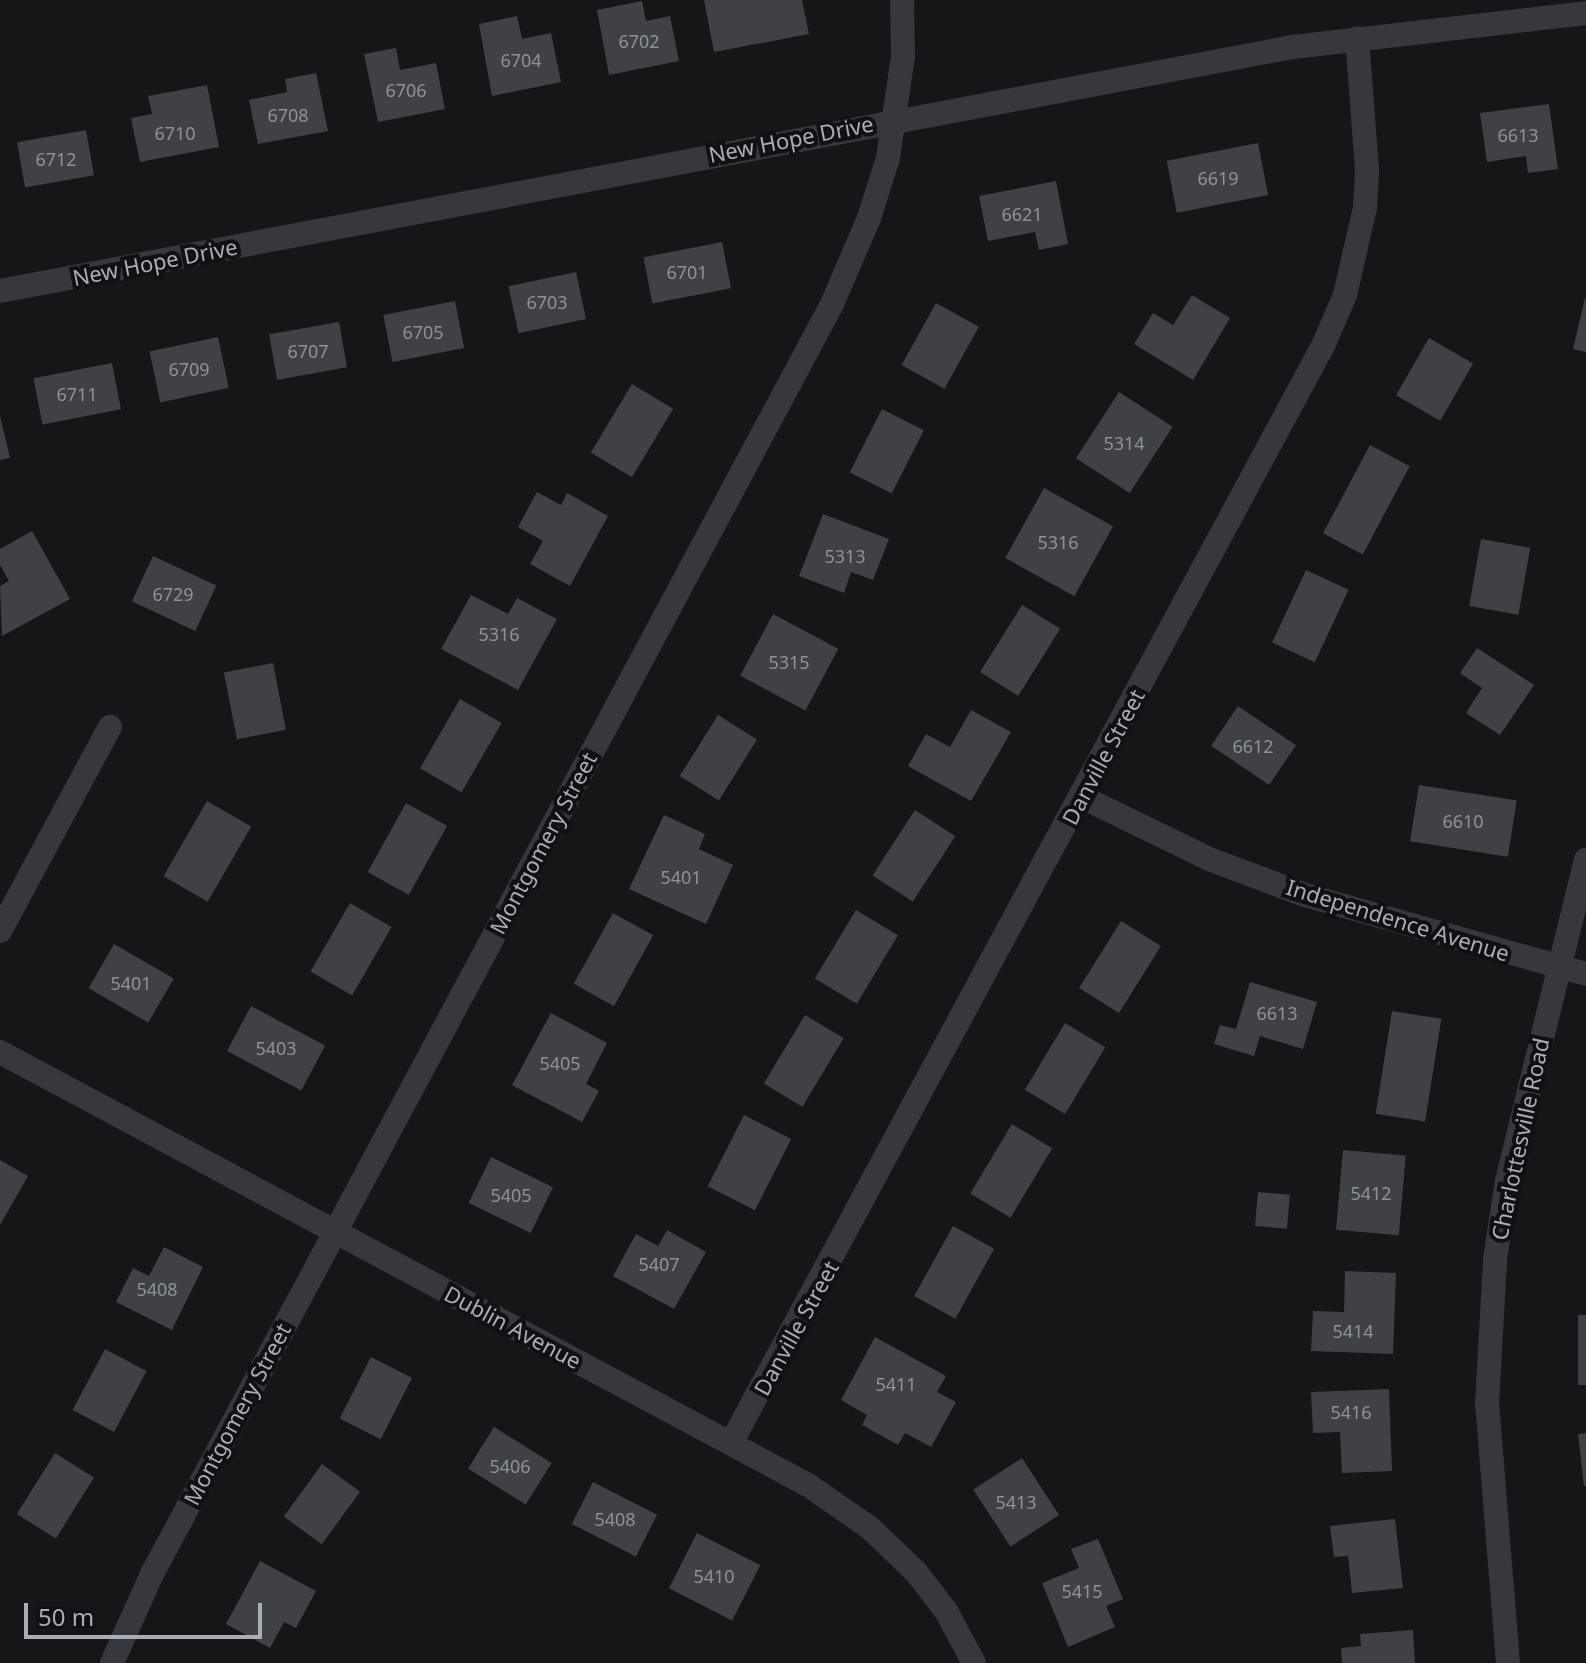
<!DOCTYPE html>
<html>
<head>
<meta charset="utf-8">
<style>
  body { margin:0 }
  #map { position:relative; width:1586px; height:1663px; overflow:hidden; background:#161618; font-family:"Noto Sans",sans-serif }
  div>[style] { position:absolute }
  [style*='--x'] { left:calc(var(--x)*1px); top:calc(var(--y)*1px); width:calc(var(--w)*1px); rotate:calc(var(--a)*1deg) }
  .building>* { inset:0; background:#404145; transform-origin:0 0 }
  .minor>* { height:24px; margin:-12px; padding:0 12px; transform-origin:12px; border-radius:12px; background:#37383d }
  span { translate:-50% -50%; white-space:nowrap; text-align:center; line-height:1.15; -webkit-text-stroke:8px #111113; paint-order:stroke }
  .number-label { font-size:18px; color:#8e929b }
  .number-label span { -webkit-text-stroke-width:0 }
  .street-label { font-size:22px; color:#a8adb8 }
  .scale { position:absolute; left:24px; top:1603px; width:238px; height:36px; box-sizing:border-box; border:4px solid #a8adb8; border-top:0; padding-left:10px; font-size:24px; line-height:28px; white-space:nowrap; color:#a8adb8; -webkit-text-stroke:6px #111113; paint-order:stroke }
</style>
</head>
<body>
<div id="map">
  <div class="building">
    <div style="clip-path:polygon(704px 0,802px 0,809px 34px,714px 52px)"></div>
    <div style="clip-path:polygon(642px 1px,646px 21px,670px 16px,679px 61px,609px 75px,597px 10px)"></div>
    <div style="clip-path:polygon(517px 16px,522px 39px,551px 33px,561px 82px,492px 96px,479px 24px)"></div>
    <div style="clip-path:polygon(396px 48px,400px 70px,436px 63px,445px 109px,378px 122px,364px 54px)"></div>
    <div style="clip-path:polygon(316px 73px,328px 131px,258px 144px,249px 100px,287px 92px,285px 79px)"></div>
    <div style="clip-path:polygon(207px 85px,219px 147px,140px 162px,131px 118px,152px 114px,148px 96px)"></div>
    <div style="clip-path:polygon(1549px 104px,1558px 169px,1528px 173px,1526px 156px,1487px 162px,1480px 113px)"></div>
    <div style="left:86px;top:130px;width:46px;height:70px;rotate:80deg"></div>
    <div style="left:1258px;top:143px;width:53px;height:93px;rotate:79deg"></div>
    <div style="clip-path:polygon(1056px 181px,1068px 244px,1039px 250px,1035px 232px,988px 241px,979px 196px)"></div>
    <div style="left:722px;top:242px;width:47px;height:80px;rotate:79deg"></div>
    <div style="left:576px;top:272px;width:48px;height:69px;rotate:78deg"></div>
    <div style="clip-path:polygon(1192px 295px,1230px 318px,1193px 380px,1134px 344px,1153px 313px,1173px 325px)"></div>
    <div style="clip-path:polygon(1585px 298px,1586px 298px,1586px 352px,1573px 349px)"></div>
    <div style="left:455px;top:301px;width:48px;height:73px;rotate:79deg"></div>
    <div style="left:936px;top:303px;width:49px;height:71px;rotate:29deg"></div>
    <div style="left:339px;top:322px;width:46px;height:71px;rotate:80deg"></div>
    <div style="left:218px;top:337px;width:52px;height:70px;rotate:78deg"></div>
    <div style="left:1429px;top:338px;width:51px;height:66px;rotate:30deg"></div>
    <div style="left:112px;top:363px;width:47px;height:80px;rotate:79deg"></div>
    <div style="left:632px;top:384px;width:48px;height:80px;rotate:31deg"></div>
    <div style="left:1119px;top:392px;width:64px;height:79px;rotate:33deg"></div>
    <div style="left:882px;top:409px;width:47px;height:71px;rotate:27deg"></div>
    <div style="clip-path:polygon(0 416px,10px 458px,0 460px)"></div>
    <div style="left:1370px;top:445px;width:45px;height:100px;rotate:28deg"></div>
    <div style="left:1044px;top:488px;width:79px;height:80px;rotate:29deg"></div>
    <div style="clip-path:polygon(537px 492px,561px 505px,567px 493px,608px 516px,570px 586px,530px 564px,543px 541px,518px 527px)"></div>
    <div style="clip-path:polygon(823px 514px,889px 539px,873px 580px,851px 572px,844px 593px,799px 576px)"></div>
    <div style="clip-path:polygon(32px 531px,70px 599px,2px 636px,0 586px,9px 581px,0 565px,0 549px)"></div>
    <div style="left:1481px;top:539px;width:50px;height:68px;rotate:10deg"></div>
    <div style="left:153px;top:556px;width:70px;height:50px;rotate:25deg"></div>
    <div style="left:1306px;top:570px;width:47px;height:80px;rotate:25deg"></div>
    <div style="clip-path:polygon(471px 595px,508px 614px,517px 598px,557px 619px,518px 690px,441px 649px)"></div>
    <div style="left:1022px;top:605px;width:45px;height:79px;rotate:32deg"></div>
    <div style="left:773px;top:614px;width:74px;height:70px;rotate:28deg"></div>
    <div style="clip-path:polygon(1477px 648px,1534px 685px,1500px 735px,1466px 713px,1482px 688px,1460px 673px)"></div>
    <div style="left:273px;top:663px;width:68px;height:50px;rotate:79deg"></div>
    <div style="left:460px;top:699px;width:48px;height:80px;rotate:30deg"></div>
    <div style="left:1238px;top:706px;width:70px;height:48px;rotate:34deg"></div>
    <div style="clip-path:polygon(971px 710px,1011px 732px,971px 801px,908px 766px,926px 734px,950px 747px)"></div>
    <div style="left:718px;top:715px;width:46px;height:72px;rotate:32deg"></div>
    <div style="left:1419px;top:785px;width:99px;height:57px;rotate:9deg"></div>
    <div style="left:207px;top:801px;width:51px;height:87px;rotate:30deg"></div>
    <div style="left:406px;top:803px;width:47px;height:79px;rotate:29deg"></div>
    <div style="left:915px;top:810px;width:48px;height:78px;rotate:33deg"></div>
    <div style="clip-path:polygon(664px 815px,705px 834px,699px 849px,733px 865px,706px 924px,629px 889px)"></div>
    <div style="left:350px;top:903px;width:48px;height:79px;rotate:30deg"></div>
    <div style="left:856px;top:910px;width:49px;height:80px;rotate:31deg"></div>
    <div style="left:613px;top:913px;width:46px;height:81px;rotate:29deg"></div>
    <div style="left:1121px;top:921px;width:47px;height:79px;rotate:32deg"></div>
    <div style="left:114px;top:944px;width:69px;height:51px;rotate:30deg"></div>
    <div style="clip-path:polygon(1250px 982px,1317px 1002px,1303px 1049px,1260px 1036px,1254px 1056px,1214px 1044px,1220px 1025px,1236px 1029px)"></div>
    <div style="left:251px;top:1006px;width:84px;height:51px;rotate:28deg"></div>
    <div style="left:1392px;top:1011px;width:50px;height:104px;rotate:9deg"></div>
    <div style="clip-path:polygon(551px 1013px,607px 1043px,586px 1084px,599px 1091px,582px 1122px,512px 1085px)"></div>
    <div style="left:805px;top:1015px;width:45px;height:80px;rotate:31deg"></div>
    <div style="left:1065px;top:1023px;width:47px;height:78px;rotate:31deg"></div>
    <div style="left:744px;top:1115px;width:53px;height:80px;rotate:27deg"></div>
    <div style="left:1012px;top:1124px;width:47px;height:81px;rotate:31deg"></div>
    <div style="left:1343px;top:1150px;width:63px;height:80px;rotate:5deg"></div>
    <div style="left:491px;top:1157px;width:69px;height:51px;rotate:26deg"></div>
    <div style="clip-path:polygon(0 1160px,28px 1176px,0 1225px)"></div>
    <div style="left:1258px;top:1192px;width:32px;height:34px;rotate:5deg"></div>
    <div style="left:953px;top:1226px;width:47px;height:80px;rotate:29deg"></div>
    <div style="clip-path:polygon(667px 1230px,706px 1252px,674px 1309px,613px 1276px,636px 1234px,658px 1246px)"></div>
    <div style="clip-path:polygon(164px 1247px,203px 1267px,172px 1330px,116px 1302px,133px 1268px,149px 1276px)"></div>
    <div style="clip-path:polygon(1345px 1271px,1396px 1273px,1393px 1354px,1311px 1351px,1313px 1311px,1344px 1312px)"></div>
    <div style="left:1578px;top:1315px;width:8px;height:70px"></div>
    <div style="clip-path:polygon(875px 1337px,946px 1376px,937px 1392px,956px 1402px,931px 1447px,905px 1433px,898px 1445px,862px 1425px,867px 1415px,841px 1400px)"></div>
    <div style="left:105px;top:1349px;width:47px;height:69px;rotate:28deg"></div>
    <div style="left:371px;top:1357px;width:46px;height:69px;rotate:27deg"></div>
    <div style="clip-path:polygon(1389px 1389px,1392px 1471px,1342px 1473px,1340px 1432px,1313px 1433px,1311px 1392px)"></div>
    <div style="left:494px;top:1427px;width:68px;height:49px;rotate:32deg"></div>
    <div style="clip-path:polygon(1586px 1433px,1586px 1486px,1584px 1486px,1578px 1434px)"></div>
    <div style="left:55px;top:1453px;width:46px;height:72px;rotate:32deg"></div>
    <div style="left:1022px;top:1458px;width:68px;height:58px;rotate:57deg"></div>
    <div style="left:322px;top:1464px;width:47px;height:65px;rotate:36deg"></div>
    <div style="left:593px;top:1482px;width:72px;height:47px;rotate:27deg"></div>
    <div style="clip-path:polygon(1395px 1519px,1403px 1588px,1352px 1593px,1348px 1556px,1334px 1557px,1330px 1526px)"></div>
    <div style="left:697px;top:1533px;width:71px;height:62px;rotate:27deg"></div>
    <div style="clip-path:polygon(1098px 1539px,1123px 1599px,1106px 1606px,1115px 1627px,1068px 1647px,1042px 1583px,1079px 1568px,1071px 1549px)"></div>
    <div style="clip-path:polygon(260px 1561px,316px 1591px,296px 1628px,284px 1622px,270px 1648px,226px 1624px)"></div>
    <div style="clip-path:polygon(1413px 1630px,1415px 1663px,1342px 1663px,1341px 1648px,1361px 1646px,1360px 1634px)"></div>
  </div>
  <div class="minor">
    <div style="--x:0;--y:291;--w:1316;--a:-10.69"></div>
    <div style="--x:1293;--y:47;--w:295;--a:-6.6"></div>
    <div style="--x:1082;--y:797;--w:141;--a:26"></div>
    <div style="--x:1209;--y:859;--w:103;--a:20.6"></div>
    <div style="--x:1305;--y:895;--w:292;--a:15.7"></div>
    <div style="--x:0;--y:931;--w:232;--a:-61.7"></div>
    <div style="--x:0;--y:1052;--w:917;--a:28.19"></div>
    <div style="--x:808;--y:1485;--w:75;--a:34.7"></div>
    <div style="--x:870;--y:1528;--w:64;--a:43.7"></div>
    <div style="--x:916;--y:1572;--w:49;--a:52.4"></div>
    <div style="--x:946;--y:1611;--w:59;--a:61.7"></div>
    <div style="--x:731;--y:1443;--w:1247;--a:-61.65"></div>
    <div style="--x:1323;--y:346;--w:56;--a:-66.7"></div>
    <div style="--x:1345;--y:295;--w:89;--a:-77.1"></div>
    <div style="--x:1365;--y:208;--w:38;--a:-87"></div>
    <div style="--x:1367;--y:170;--w:132;--a:-94.3"></div>
    <div style="--x:112;--y:1663;--w:98;--a:-65.8"></div>
    <div style="--x:152;--y:1574;--w:1441;--a:-61.83"></div>
    <div style="--x:832;--y:304;--w:94;--a:-66.7"></div>
    <div style="--x:869;--y:218;--w:63;--a:-72.4"></div>
    <div style="--x:888;--y:158;--w:103;--a:-81.6"></div>
    <div style="--x:903;--y:56;--w:56;--a:-91"></div>
    <div style="--x:1508;--y:1663;--w:260;--a:-94.6"></div>
    <div style="--x:1487;--y:1404;--w:145;--a:-86.8"></div>
    <div style="--x:1495;--y:1259;--w:79;--a:-81.3"></div>
    <div style="--x:1507;--y:1181;--w:331;--a:-76.2"></div>
  </div>
  <div class="number-label">
    <span style="left:639px;top:41px">6702</span>
    <span style="left:521px;top:60px">6704</span>
    <span style="left:406px;top:90px">6706</span>
    <span style="left:288px;top:115px">6708</span>
    <span style="left:175px;top:133px">6710</span>
    <span style="left:1518px;top:135px">6613</span>
    <span style="left:56px;top:159px">6712</span>
    <span style="left:1218px;top:178px">6619</span>
    <span style="left:1022px;top:214px">6621</span>
    <span style="left:687px;top:272px">6701</span>
    <span style="left:547px;top:302px">6703</span>
    <span style="left:423px;top:332px">6705</span>
    <span style="left:308px;top:351px">6707</span>
    <span style="left:189px;top:369px">6709</span>
    <span style="left:77px;top:394px">6711</span>
    <span style="left:1124px;top:443px">5314</span>
    <span style="left:1058px;top:542px">5316</span>
    <span style="left:845px;top:556px">5313</span>
    <span style="left:173px;top:594px">6729</span>
    <span style="left:499px;top:634px">5316</span>
    <span style="left:789px;top:662px">5315</span>
    <span style="left:1253px;top:746px">6612</span>
    <span style="left:1463px;top:821px">6610</span>
    <span style="left:681px;top:877px">5401</span>
    <span style="left:131px;top:983px">5401</span>
    <span style="left:1277px;top:1013px">6613</span>
    <span style="left:276px;top:1048px">5403</span>
    <span style="left:560px;top:1063px">5405</span>
    <span style="left:1371px;top:1193px">5412</span>
    <span style="left:511px;top:1195px">5405</span>
    <span style="left:659px;top:1264px">5407</span>
    <span style="left:157px;top:1289px">5408</span>
    <span style="left:1353px;top:1331px">5414</span>
    <span style="left:896px;top:1384px">5411</span>
    <span style="left:1351px;top:1412px">5416</span>
    <span style="left:510px;top:1466px">5406</span>
    <span style="left:1016px;top:1502px">5413</span>
    <span style="left:615px;top:1519px">5408</span>
    <span style="left:714px;top:1576px">5410</span>
    <span style="left:1082px;top:1591px">5415</span>
  </div>
  <div class="street-label">
    <span style="left:791px;top:139px;rotate:-11deg">New Hope Drive</span>
    <span style="left:155px;top:262px;rotate:-11deg">New Hope Drive</span>
    <span style="left:1103px;top:757px;rotate:-62deg">Danville Street</span>
    <span style="left:543px;top:843px;rotate:-62deg">Montgomery Street</span>
    <span style="left:1398px;top:920px;rotate:17deg">Independence Avenue</span>
    <span style="left:1520px;top:1139px;rotate:-78deg">Charlottesville Road</span>
    <span style="left:513px;top:1327px;rotate:28deg">Dublin Avenue</span>
    <span style="left:796px;top:1328px;rotate:-61deg">Danville Street</span>
    <span style="left:237px;top:1414px;rotate:-62deg">Montgomery Street</span>
  </div>
  <div class="scale">50 m</div>
</div>
</body>
</html>
